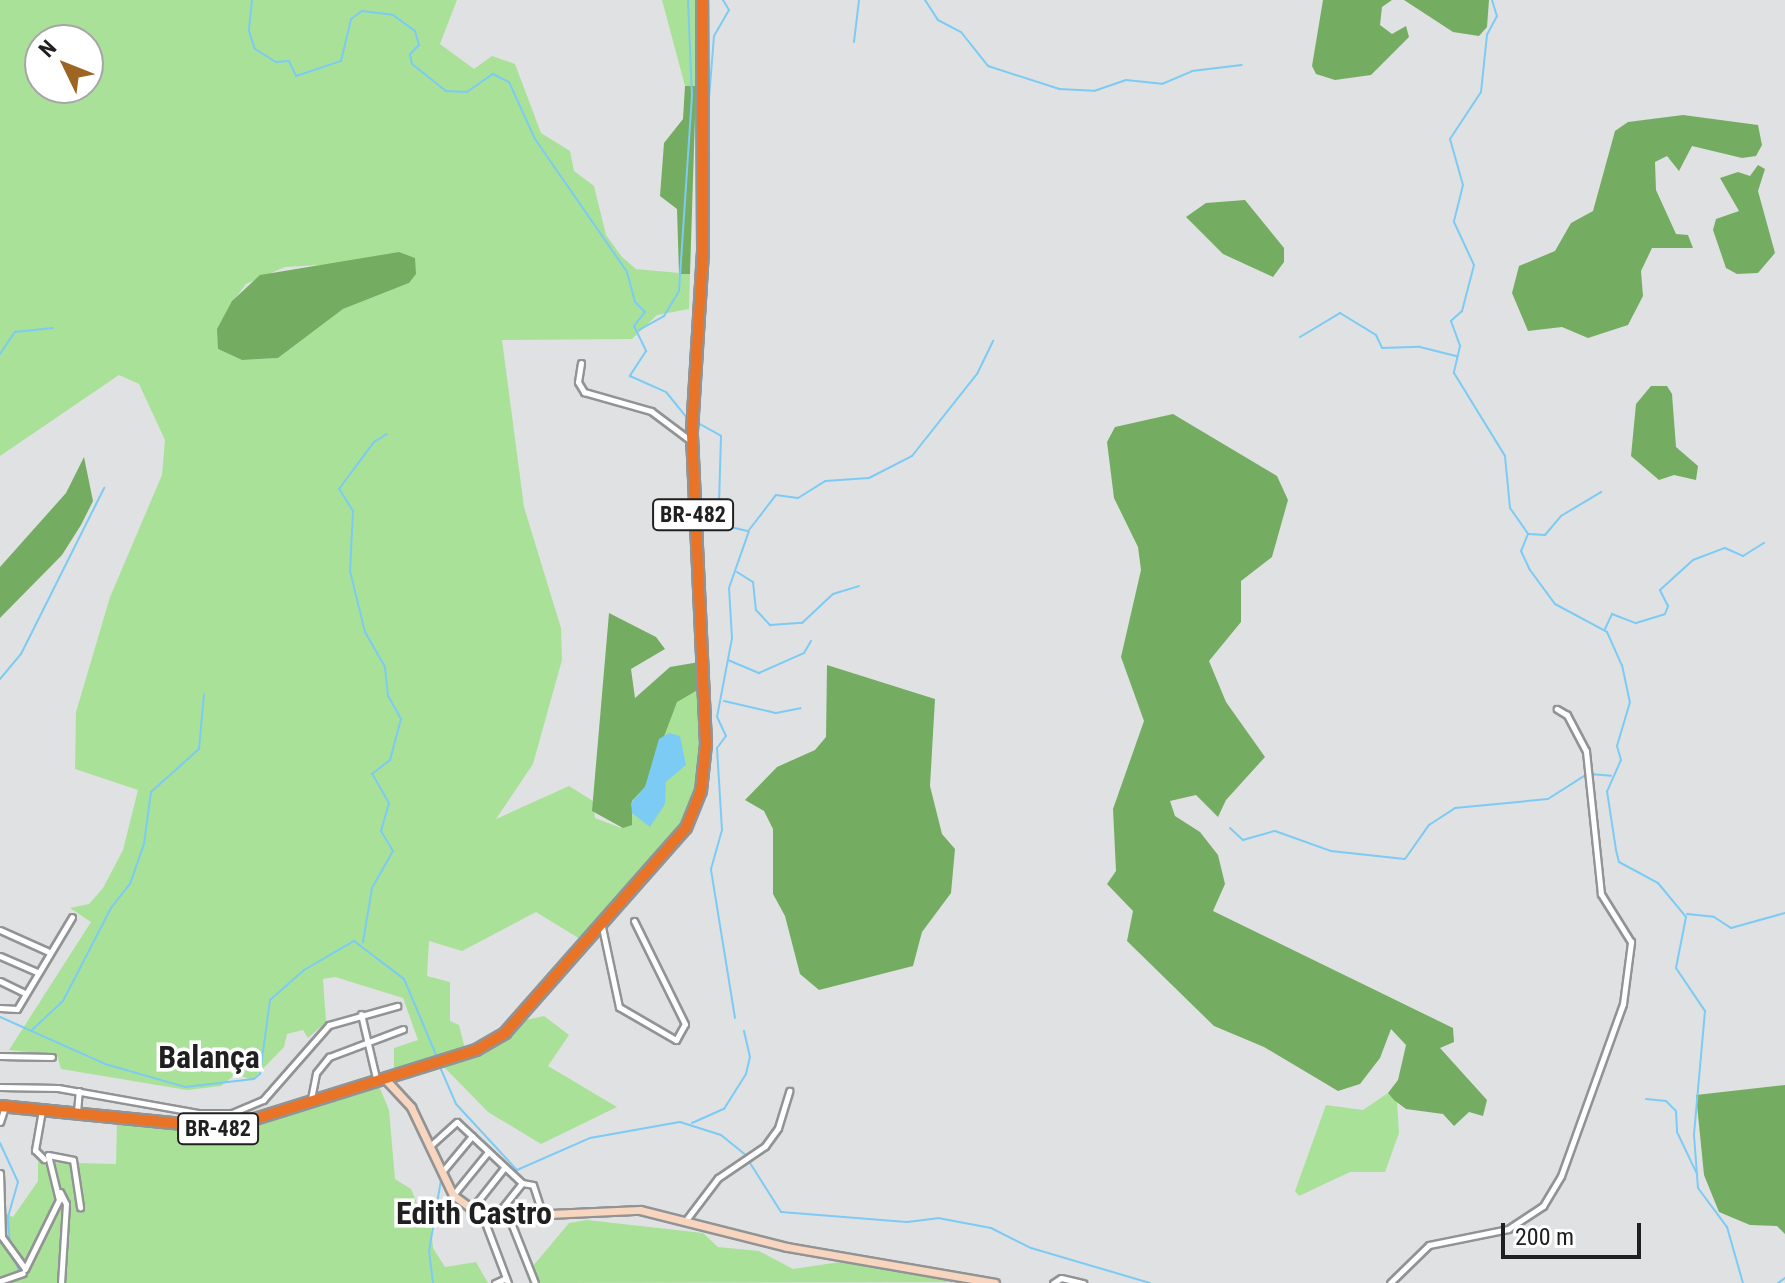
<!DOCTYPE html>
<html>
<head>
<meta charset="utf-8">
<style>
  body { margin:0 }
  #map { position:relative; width:1785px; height:1283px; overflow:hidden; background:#e0e1e3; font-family:"Roboto Condensed",sans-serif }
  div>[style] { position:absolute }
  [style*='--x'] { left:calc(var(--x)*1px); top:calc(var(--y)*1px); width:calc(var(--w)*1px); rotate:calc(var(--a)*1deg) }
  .green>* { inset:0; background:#aae199 }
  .forest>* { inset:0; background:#74ad62 }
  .water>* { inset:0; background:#7ccbf4 }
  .stream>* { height:2px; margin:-1px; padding:0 1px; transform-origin:1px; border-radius:1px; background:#7ccbf4 }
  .roads { filter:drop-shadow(2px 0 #929395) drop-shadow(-2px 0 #929395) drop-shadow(0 2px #929395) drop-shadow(0 -2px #929395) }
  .street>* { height:5px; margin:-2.5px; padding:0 2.5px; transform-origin:2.5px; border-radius:2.5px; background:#fff }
  .secondary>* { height:7px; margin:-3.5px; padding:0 3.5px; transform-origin:3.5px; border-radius:3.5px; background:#f8d5be }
  .highway>* { height:10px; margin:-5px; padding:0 5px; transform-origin:5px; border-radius:5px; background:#e97428 }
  span { translate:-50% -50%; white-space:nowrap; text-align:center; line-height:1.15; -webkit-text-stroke:7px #fff; paint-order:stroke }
  .shield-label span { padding:2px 6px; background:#fff; border:2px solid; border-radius:6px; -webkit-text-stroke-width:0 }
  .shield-label { font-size:22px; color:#202021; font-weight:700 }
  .district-label { font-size:32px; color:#202021; font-weight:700 }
  .north { position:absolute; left:24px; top:24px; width:80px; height:80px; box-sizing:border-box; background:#fff; border:2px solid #a6a6a6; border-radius:50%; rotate:313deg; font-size:22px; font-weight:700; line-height:32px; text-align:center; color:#202021 }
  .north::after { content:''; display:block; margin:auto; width:28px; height:36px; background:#9d6422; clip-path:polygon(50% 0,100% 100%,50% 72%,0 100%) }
  .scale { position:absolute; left:1501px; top:1223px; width:140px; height:36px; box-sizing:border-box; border:4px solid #202021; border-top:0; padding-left:10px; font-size:24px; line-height:28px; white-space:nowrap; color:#202021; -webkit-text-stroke:6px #fff; paint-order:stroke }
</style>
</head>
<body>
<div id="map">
  <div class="green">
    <div style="clip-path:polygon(evenodd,0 0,457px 0,440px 44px,474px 69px,492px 56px,515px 64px,541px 133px,570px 151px,574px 171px,594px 186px,606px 235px,622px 257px,636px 269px,690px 274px,689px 309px,657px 315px,632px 339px,502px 340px,524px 507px,561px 628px,562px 660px,533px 764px,496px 819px,569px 786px,593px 801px,595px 818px,621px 828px,677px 702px,694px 689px,701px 688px,703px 753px,699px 787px,682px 828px,585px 942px,536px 912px,462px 951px,429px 941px,427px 976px,450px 982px,450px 1021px,459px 1025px,465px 1049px,394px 1073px,394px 1048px,418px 1040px,403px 998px,335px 977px,323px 979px,326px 1022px,308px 1038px,303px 1030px,287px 1034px,284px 1047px,252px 1080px,236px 1074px,221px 1086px,187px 1090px,61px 1069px,57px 1055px,9px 1050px,91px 922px,70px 908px,89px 904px,103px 888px,123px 850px,138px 790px,75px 769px,76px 712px,110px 597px,162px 475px,165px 440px,139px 384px,119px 375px,0 456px,0 0,40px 40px,88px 40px,88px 88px,40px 88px,40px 40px,0 0,338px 264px,409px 283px,343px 309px,278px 358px,242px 360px,218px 349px,230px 305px,246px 284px,285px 267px,338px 264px)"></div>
    <div style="clip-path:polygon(662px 0,696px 0,696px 86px,685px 86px)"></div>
    <div style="clip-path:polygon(544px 1016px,569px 1035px,548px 1066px,617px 1107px,541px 1144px,488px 1112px,442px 1065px,484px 1051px,521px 1021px)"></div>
    <div style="clip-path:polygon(379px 1086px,389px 1110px,395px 1179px,411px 1189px,424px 1220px,430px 1218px,433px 1248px,445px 1267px,476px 1262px,488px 1283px,0 1283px,0 1178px,1px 1211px,13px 1217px,38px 1181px,38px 1162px,116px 1164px,117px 1123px,223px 1133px)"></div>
    <div style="clip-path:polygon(1388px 1093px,1397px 1102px,1399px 1133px,1385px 1172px,1350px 1172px,1299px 1196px,1295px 1191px,1326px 1105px,1363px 1110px)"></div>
    <div style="clip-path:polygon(587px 1220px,703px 1233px,718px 1247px,759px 1251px,793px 1269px,840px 1262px,977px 1282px,538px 1283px,533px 1266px,569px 1223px)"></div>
  </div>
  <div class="forest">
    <div style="clip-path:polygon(1323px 0,1392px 0,1382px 7px,1380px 25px,1392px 34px,1406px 26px,1409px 37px,1371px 75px,1335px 80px,1316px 74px,1312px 66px)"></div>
    <div style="clip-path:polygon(1404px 0,1489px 0,1487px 27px,1479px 36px,1453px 32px)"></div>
    <div style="clip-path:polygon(685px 86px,696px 86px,690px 274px,679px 274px,677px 209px,660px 196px,664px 143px,683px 119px)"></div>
    <div style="clip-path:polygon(1683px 115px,1758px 125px,1762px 145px,1756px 156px,1742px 158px,1692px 146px,1679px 171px,1667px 156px,1655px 162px,1656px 190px,1676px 234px,1688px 235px,1693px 248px,1652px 248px,1641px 271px,1643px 296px,1628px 325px,1588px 338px,1562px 327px,1528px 331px,1512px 293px,1519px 266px,1555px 251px,1571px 223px,1593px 211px,1615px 131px,1628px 122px)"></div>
    <div style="clip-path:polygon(1758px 165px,1765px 169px,1758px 191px,1775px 253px,1758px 273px,1737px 274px,1726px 268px,1713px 230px,1716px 219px,1739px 211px,1720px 178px,1738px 172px,1750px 176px)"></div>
    <div style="clip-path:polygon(1245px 200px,1284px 248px,1284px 262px,1273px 277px,1223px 254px,1186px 217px,1206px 203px)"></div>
    <div style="clip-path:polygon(399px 252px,415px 258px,416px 274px,409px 283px,343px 309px,278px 358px,242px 360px,218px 349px,217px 329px,232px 301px,260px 275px)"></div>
    <div style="clip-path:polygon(1651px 386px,1667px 386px,1672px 394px,1676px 447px,1698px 466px,1696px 480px,1674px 475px,1659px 480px,1631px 456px,1636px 404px)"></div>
    <div style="clip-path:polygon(1173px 414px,1277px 476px,1288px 500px,1272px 557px,1241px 581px,1241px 622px,1209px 661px,1226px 702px,1265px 757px,1226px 800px,1218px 817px,1196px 795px,1170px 801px,1175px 816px,1200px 832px,1218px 855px,1225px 884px,1213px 911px,1453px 1028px,1454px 1042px,1440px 1048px,1487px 1100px,1483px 1116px,1469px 1112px,1454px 1126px,1443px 1114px,1406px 1109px,1394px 1100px,1388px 1093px,1398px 1080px,1406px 1045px,1391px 1029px,1380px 1058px,1360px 1084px,1338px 1091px,1264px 1047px,1214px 1026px,1127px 941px,1133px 911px,1107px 884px,1116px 871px,1113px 809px,1144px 721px,1121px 657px,1141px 570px,1138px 547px,1114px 498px,1107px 442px,1115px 427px)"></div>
    <div style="clip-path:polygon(84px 457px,93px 501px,81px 525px,62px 555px,0 618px,0 567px,66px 493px)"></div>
    <div style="clip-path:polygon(609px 613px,656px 637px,665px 649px,631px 669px,635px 698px,670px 667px,699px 662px,701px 688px,677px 702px,645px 787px,632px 801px,632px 825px,623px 828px,592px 811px)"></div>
    <div style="clip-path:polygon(827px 665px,935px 699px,930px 786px,942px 834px,955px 849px,951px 893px,922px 932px,913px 966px,819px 990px,800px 974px,785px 916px,773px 894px,773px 829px,764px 811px,745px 800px,777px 767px,815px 750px,826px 737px)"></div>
    <div style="clip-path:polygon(1785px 1085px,1785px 1234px,1777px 1226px,1750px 1225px,1719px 1212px,1704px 1175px,1696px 1095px)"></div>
  </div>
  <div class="water">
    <div style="clip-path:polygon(669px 733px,680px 736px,686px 765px,666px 782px,665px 804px,650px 827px,632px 813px,631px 803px,645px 787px,659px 739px)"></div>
  </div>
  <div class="stream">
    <div style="--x:252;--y:0;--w:31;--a:96"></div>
    <div style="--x:249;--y:31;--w:19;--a:72"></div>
    <div style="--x:255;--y:49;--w:25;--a:32"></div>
    <div style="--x:276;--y:62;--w:13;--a:-4"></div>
    <div style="--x:289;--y:61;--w:17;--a:65"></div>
    <div style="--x:296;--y:76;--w:47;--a:-18.4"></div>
    <div style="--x:341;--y:61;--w:43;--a:-76.6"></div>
    <div style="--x:351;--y:19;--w:14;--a:-36"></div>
    <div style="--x:362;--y:11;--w:31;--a:7"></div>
    <div style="--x:393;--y:15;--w:27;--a:36"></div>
    <div style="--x:415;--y:31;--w:15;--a:74"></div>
    <div style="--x:419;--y:45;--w:13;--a:135"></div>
    <div style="--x:410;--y:54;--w:10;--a:79"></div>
    <div style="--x:412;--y:64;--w:43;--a:38.5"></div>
    <div style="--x:446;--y:91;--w:21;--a:3"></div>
    <div style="--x:467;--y:92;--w:32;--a:-35"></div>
    <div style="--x:493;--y:74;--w:18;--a:27"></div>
    <div style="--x:509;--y:82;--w:63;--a:65.5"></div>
    <div style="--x:535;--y:139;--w:162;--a:55.3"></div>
    <div style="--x:627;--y:272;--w:31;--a:75"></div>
    <div style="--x:635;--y:302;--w:14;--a:45"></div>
    <div style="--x:645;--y:312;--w:18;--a:128"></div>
    <div style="--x:634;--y:326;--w:28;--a:64"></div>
    <div style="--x:646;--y:351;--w:30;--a:123"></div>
    <div style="--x:630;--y:376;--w:39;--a:24"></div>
    <div style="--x:666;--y:392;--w:35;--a:51"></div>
    <div style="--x:925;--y:0;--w:24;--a:57"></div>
    <div style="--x:938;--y:20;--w:26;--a:28"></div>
    <div style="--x:961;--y:32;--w:43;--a:51.5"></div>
    <div style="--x:988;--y:66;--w:75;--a:17.9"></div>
    <div style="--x:1059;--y:89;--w:35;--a:3"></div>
    <div style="--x:1094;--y:91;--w:34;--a:-19"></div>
    <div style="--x:1126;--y:80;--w:36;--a:6"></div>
    <div style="--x:1162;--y:84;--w:33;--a:-23"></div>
    <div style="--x:1192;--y:71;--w:50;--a:-6.8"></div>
    <div style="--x:1492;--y:0;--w:17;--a:73"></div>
    <div style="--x:1497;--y:16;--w:21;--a:118"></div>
    <div style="--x:1487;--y:35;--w:57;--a:96"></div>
    <div style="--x:1481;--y:92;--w:56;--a:123.4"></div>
    <div style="--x:1450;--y:139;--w:48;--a:74.2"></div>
    <div style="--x:1463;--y:185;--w:38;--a:104"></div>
    <div style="--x:1454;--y:222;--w:47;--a:65.1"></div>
    <div style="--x:1474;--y:265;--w:48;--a:104.6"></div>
    <div style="--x:1462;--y:311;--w:15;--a:138"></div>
    <div style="--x:1451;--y:321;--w:27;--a:70"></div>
    <div style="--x:1460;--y:346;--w:28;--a:103"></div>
    <div style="--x:1454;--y:373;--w:97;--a:58.4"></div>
    <div style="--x:1505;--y:456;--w:52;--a:84.5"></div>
    <div style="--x:1510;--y:508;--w:32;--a:55"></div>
    <div style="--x:1528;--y:534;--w:18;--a:112"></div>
    <div style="--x:1521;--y:551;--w:21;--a:65"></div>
    <div style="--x:1530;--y:570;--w:42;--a:53.7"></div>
    <div style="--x:1555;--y:604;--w:59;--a:28.3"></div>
    <div style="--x:1607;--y:632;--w:36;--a:66"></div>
    <div style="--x:1622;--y:665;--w:38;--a:78"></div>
    <div style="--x:1630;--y:702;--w:46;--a:106.5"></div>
    <div style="--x:1617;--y:746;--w:15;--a:74"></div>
    <div style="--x:1621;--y:760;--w:34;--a:114"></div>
    <div style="--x:1607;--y:791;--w:60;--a:81.3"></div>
    <div style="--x:1616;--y:850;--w:12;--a:76"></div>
    <div style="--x:1619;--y:862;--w:44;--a:28.3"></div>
    <div style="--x:1658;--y:883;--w:44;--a:50.5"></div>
    <div style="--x:1686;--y:917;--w:52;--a:101.1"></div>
    <div style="--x:1676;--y:968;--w:52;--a:56"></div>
    <div style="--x:1705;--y:1011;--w:124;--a:95.1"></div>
    <div style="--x:1694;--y:1135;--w:53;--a:85.7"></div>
    <div style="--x:1698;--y:1188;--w:49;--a:53.4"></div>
    <div style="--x:1727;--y:1227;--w:58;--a:74.1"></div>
    <div style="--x:854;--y:42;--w:42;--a:-83.2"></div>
    <div style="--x:707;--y:123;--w:87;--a:-85.4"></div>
    <div style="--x:714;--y:36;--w:30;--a:-60"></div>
    <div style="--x:729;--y:10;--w:12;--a:-121"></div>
    <div style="--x:639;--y:330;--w:29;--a:-29"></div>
    <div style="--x:664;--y:316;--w:29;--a:-59"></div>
    <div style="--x:679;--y:291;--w:195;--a:-86.2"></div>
    <div style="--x:692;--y:96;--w:96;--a:-92.4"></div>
    <div style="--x:1300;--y:337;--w:47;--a:-31"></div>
    <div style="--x:1340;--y:313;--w:42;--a:31.4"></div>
    <div style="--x:1376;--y:335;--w:14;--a:65"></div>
    <div style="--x:1382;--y:348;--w:38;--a:-2"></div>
    <div style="--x:1420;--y:347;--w:38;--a:14"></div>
    <div style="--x:0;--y:354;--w:27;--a:-56"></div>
    <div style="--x:15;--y:332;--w:38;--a:-6"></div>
    <div style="--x:698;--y:423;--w:26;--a:29"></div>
    <div style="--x:721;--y:436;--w:68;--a:91.7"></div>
    <div style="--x:719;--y:504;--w:23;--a:72"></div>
    <div style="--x:726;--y:526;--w:22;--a:13"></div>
    <div style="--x:749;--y:530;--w:44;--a:-52.4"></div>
    <div style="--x:776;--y:495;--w:22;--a:8"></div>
    <div style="--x:798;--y:498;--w:32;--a:-32"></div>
    <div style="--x:825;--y:481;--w:44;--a:-3.9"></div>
    <div style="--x:869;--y:478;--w:48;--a:-27.1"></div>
    <div style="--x:912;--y:456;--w:105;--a:-51.6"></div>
    <div style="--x:977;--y:374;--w:37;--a:-64"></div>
    <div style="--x:1529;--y:534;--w:16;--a:4"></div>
    <div style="--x:1545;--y:535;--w:25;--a:-50"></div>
    <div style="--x:1561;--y:516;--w:47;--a:-31"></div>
    <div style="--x:737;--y:572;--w:19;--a:32"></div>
    <div style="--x:753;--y:582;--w:28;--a:84"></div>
    <div style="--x:756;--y:610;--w:21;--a:47"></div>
    <div style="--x:770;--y:625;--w:32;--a:-4"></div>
    <div style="--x:802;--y:623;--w:42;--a:-43.1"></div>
    <div style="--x:833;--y:594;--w:27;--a:-17"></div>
    <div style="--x:1605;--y:629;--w:17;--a:-65"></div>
    <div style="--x:1612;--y:614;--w:26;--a:21"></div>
    <div style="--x:1636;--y:623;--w:30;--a:-17"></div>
    <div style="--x:1665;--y:614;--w:9;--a:-69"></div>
    <div style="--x:1668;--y:606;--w:18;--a:-117"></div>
    <div style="--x:1660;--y:590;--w:45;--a:-42.3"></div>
    <div style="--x:1693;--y:560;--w:34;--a:-21"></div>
    <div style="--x:1725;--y:548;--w:20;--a:24"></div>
    <div style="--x:1743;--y:556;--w:25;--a:-32"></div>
    <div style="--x:728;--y:660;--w:34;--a:23"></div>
    <div style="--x:759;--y:673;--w:49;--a:-24"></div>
    <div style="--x:804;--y:653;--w:14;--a:-60"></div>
    <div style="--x:0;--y:679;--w:33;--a:-50"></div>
    <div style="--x:21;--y:654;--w:186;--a:-63.4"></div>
    <div style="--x:724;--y:701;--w:53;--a:13"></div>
    <div style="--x:776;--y:713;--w:25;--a:-11"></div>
    <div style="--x:1590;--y:774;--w:21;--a:5"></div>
    <div style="--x:1230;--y:828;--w:18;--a:43"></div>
    <div style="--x:1243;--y:840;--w:33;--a:-16"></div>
    <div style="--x:1275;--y:831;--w:59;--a:19.7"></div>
    <div style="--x:1331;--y:851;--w:74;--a:6.2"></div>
    <div style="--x:1405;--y:859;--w:42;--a:-54.8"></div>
    <div style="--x:1429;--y:825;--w:31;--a:-33"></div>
    <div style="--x:1455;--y:808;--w:93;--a:-5.5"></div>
    <div style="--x:1548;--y:799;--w:43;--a:-32.6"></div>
    <div style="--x:1687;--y:914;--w:27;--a:6"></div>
    <div style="--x:1714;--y:917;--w:20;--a:33"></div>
    <div style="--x:1731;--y:928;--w:56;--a:-15.5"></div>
    <div style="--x:363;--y:942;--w:55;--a:-80.5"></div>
    <div style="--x:372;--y:888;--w:43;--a:-60.4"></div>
    <div style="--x:393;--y:851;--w:23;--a:-121"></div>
    <div style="--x:381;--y:831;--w:29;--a:-74"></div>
    <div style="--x:389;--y:803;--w:34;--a:-120"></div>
    <div style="--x:372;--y:774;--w:23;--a:-38"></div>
    <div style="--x:390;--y:760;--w:42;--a:-75"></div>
    <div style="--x:401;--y:719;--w:26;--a:-119"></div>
    <div style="--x:388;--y:696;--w:29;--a:-96"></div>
    <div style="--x:385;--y:667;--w:40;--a:-119.7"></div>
    <div style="--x:365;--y:632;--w:63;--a:-103.8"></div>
    <div style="--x:350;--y:571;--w:60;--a:-87.1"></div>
    <div style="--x:353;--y:511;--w:26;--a:-122"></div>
    <div style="--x:339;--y:489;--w:59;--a:-53.3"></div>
    <div style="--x:374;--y:442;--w:15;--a:-32"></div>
    <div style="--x:0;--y:1017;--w:115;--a:24.1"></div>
    <div style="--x:105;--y:1064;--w:83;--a:16"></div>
    <div style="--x:185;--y:1087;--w:69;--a:-6.6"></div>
    <div style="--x:254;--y:1079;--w:8;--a:-40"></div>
    <div style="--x:260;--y:1074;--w:75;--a:-82.3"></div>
    <div style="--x:270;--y:1000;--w:45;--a:-41.4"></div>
    <div style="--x:304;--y:970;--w:58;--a:-30.1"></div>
    <div style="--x:354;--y:941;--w:63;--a:37.2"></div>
    <div style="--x:404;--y:979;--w:85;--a:67.1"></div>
    <div style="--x:735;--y:1018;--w:151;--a:-99.2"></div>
    <div style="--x:711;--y:869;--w:41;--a:-74.2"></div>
    <div style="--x:722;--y:830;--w:82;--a:-93.5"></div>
    <div style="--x:717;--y:748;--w:15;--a:-53"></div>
    <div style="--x:726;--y:736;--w:21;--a:-115"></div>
    <div style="--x:717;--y:717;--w:80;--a:-79.2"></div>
    <div style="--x:732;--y:638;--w:50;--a:-93.4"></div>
    <div style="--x:729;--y:588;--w:60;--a:-70.7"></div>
    <div style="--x:32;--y:1030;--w:42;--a:-43.1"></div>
    <div style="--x:63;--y:1001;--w:105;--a:-62.7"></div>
    <div style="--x:111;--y:908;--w:31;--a:-52"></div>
    <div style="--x:130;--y:884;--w:42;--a:-70.7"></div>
    <div style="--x:144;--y:844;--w:52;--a:-82.3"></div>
    <div style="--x:151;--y:792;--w:64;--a:-41.9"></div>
    <div style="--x:199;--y:749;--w:55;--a:-84.8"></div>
    <div style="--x:440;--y:1067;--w:40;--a:66.6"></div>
    <div style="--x:456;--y:1104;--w:90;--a:47.3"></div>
    <div style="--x:517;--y:1170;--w:80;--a:-23.7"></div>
    <div style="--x:590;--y:1138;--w:91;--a:-10.1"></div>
    <div style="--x:680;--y:1122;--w:43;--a:17.6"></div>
    <div style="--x:721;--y:1135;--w:33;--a:39"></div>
    <div style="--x:1646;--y:1099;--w:20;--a:6"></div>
    <div style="--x:1666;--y:1101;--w:14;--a:45"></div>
    <div style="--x:1676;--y:1111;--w:21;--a:87"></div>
    <div style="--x:1677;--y:1132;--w:47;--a:64.5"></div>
    <div style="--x:692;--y:1123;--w:35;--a:-24"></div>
    <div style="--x:724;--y:1109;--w:41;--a:-57.8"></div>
    <div style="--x:746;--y:1074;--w:17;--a:-77"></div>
    <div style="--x:750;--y:1057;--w:27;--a:-103"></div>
    <div style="--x:0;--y:1143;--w:43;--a:65.2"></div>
    <div style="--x:18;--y:1182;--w:36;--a:106"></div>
    <div style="--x:8;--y:1217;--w:27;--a:86"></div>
    <div style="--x:750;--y:1163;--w:58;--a:57.7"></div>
    <div style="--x:781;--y:1212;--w:126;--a:4.5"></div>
    <div style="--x:907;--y:1222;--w:31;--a:-7"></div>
    <div style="--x:938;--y:1218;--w:54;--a:10.7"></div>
    <div style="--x:991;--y:1228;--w:45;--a:26.6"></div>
    <div style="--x:1031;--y:1248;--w:124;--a:16.4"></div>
    <div style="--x:445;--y:1174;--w:33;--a:-51"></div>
    <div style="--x:14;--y:1258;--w:14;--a:69"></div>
    <div style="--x:433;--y:1283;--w:32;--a:-97"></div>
    <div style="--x:429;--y:1251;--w:72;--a:-80.4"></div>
    <div style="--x:1778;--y:1283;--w:9;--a:-36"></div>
  </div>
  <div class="roads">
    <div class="street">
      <div style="--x:581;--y:363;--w:19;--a:99"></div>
      <div style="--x:578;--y:382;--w:12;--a:59"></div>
      <div style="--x:584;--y:392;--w:70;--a:15.8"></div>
      <div style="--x:651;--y:411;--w:50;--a:36.9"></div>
      <div style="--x:602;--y:927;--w:82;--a:78"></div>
      <div style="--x:619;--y:1007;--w:66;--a:30.1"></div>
      <div style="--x:676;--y:1040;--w:18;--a:-61"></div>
      <div style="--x:685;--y:1024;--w:115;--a:-116.3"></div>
      <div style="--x:0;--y:930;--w:54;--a:24.2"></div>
      <div style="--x:0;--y:956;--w:40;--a:23.4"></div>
      <div style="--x:0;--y:981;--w:28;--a:26"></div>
      <div style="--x:0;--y:1008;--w:17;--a:3"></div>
      <div style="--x:17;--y:1009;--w:107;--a:-59.1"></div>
      <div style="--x:361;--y:1014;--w:70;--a:76.8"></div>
      <div style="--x:0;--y:1056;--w:52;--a:1.1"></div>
      <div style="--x:0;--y:1087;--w:58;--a:1"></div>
      <div style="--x:58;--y:1088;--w:142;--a:10.1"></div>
      <div style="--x:198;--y:1113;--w:34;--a:0"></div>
      <div style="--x:232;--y:1113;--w:34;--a:-23"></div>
      <div style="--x:263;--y:1100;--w:100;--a:-48.7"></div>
      <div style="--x:329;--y:1025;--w:71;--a:-15.6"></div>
      <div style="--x:311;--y:1099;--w:26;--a:-79"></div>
      <div style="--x:316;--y:1073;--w:21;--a:-51"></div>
      <div style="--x:329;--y:1057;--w:79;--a:-20.7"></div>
      <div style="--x:42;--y:1110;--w:41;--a:99.9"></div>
      <div style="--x:35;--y:1150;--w:13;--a:45"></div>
      <div style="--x:77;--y:1112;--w:21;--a:-85"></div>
      <div style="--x:0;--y:1122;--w:16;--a:-72"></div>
      <div style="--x:430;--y:1146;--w:36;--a:-42"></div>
      <div style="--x:457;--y:1122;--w:89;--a:43.2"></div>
      <div style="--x:442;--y:1172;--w:47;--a:-50.2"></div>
      <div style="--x:0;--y:1173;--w:64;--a:88.2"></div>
      <div style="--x:2;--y:1237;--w:39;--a:54"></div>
      <div style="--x:25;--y:1269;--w:77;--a:-63.8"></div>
      <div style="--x:59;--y:1200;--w:46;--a:-103.7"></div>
      <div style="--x:48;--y:1155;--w:25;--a:11"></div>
      <div style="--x:73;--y:1160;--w:48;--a:81.5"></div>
      <div style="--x:522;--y:1183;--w:11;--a:10"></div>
      <div style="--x:533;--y:1185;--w:32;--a:72"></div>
      <div style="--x:60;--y:1192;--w:13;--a:63"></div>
      <div style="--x:66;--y:1204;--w:79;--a:93.6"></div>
      <div style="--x:453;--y:1195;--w:55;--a:-50.9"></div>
      <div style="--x:470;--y:1211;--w:55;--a:-51.7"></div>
      <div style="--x:483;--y:1217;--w:71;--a:69.3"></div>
      <div style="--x:495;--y:1217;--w:43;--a:-51.5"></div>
      <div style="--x:510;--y:1220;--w:68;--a:68.4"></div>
      <div style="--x:686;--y:1220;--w:53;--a:-52.7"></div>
      <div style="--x:718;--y:1178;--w:57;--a:-34.2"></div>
      <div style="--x:765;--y:1146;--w:22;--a:-54"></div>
      <div style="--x:778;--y:1128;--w:39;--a:-73"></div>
      <div style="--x:0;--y:1281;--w:24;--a:-19"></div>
      <div style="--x:495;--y:1283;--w:12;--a:-24"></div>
      <div style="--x:1053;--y:1283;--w:9;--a:-32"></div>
      <div style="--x:1061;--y:1278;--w:23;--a:13"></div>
      <div style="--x:1390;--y:1283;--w:54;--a:-44.3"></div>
      <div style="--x:1429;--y:1245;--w:81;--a:-11.4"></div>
      <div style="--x:1508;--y:1229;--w:42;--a:-33.3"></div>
      <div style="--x:1543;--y:1206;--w:35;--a:-59"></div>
      <div style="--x:1561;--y:1176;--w:183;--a:-70.2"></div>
      <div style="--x:1623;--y:1004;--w:63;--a:-82.6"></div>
      <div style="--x:1631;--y:942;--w:57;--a:-122"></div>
      <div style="--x:1601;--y:894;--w:144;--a:-96"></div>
      <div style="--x:1586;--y:751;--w:41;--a:-117.8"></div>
      <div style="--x:1567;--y:715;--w:12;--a:-149"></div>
    </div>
    <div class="secondary">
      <div style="--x:386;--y:1080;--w:37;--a:47"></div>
      <div style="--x:411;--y:1107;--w:98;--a:64.5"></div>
      <div style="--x:453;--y:1195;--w:37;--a:36"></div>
      <div style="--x:483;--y:1217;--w:157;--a:-2.6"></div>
      <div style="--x:640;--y:1210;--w:152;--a:14.1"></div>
      <div style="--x:787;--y:1247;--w:211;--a:9.8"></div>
    </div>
    <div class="highway">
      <div style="--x:0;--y:1106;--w:227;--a:5.6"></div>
      <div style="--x:226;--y:1128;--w:262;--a:-17.3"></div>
      <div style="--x:476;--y:1050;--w:34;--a:-30"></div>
      <div style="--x:505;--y:1033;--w:273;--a:-48.6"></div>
      <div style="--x:686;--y:828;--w:40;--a:-68"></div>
      <div style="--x:701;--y:791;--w:47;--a:-83.9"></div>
      <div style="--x:706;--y:744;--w:313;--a:-92.6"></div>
      <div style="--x:692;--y:431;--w:180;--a:-86.5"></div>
      <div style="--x:703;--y:251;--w:251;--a:-90.2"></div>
    </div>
  </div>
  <div class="shield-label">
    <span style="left:693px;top:515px">BR-482</span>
    <span style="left:218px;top:1129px">BR-482</span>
  </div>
  <div class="district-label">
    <span style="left:209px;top:1057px">Balança</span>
    <span style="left:474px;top:1213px">Edith Castro</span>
  </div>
  <div class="north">N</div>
  <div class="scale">200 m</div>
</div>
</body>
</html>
